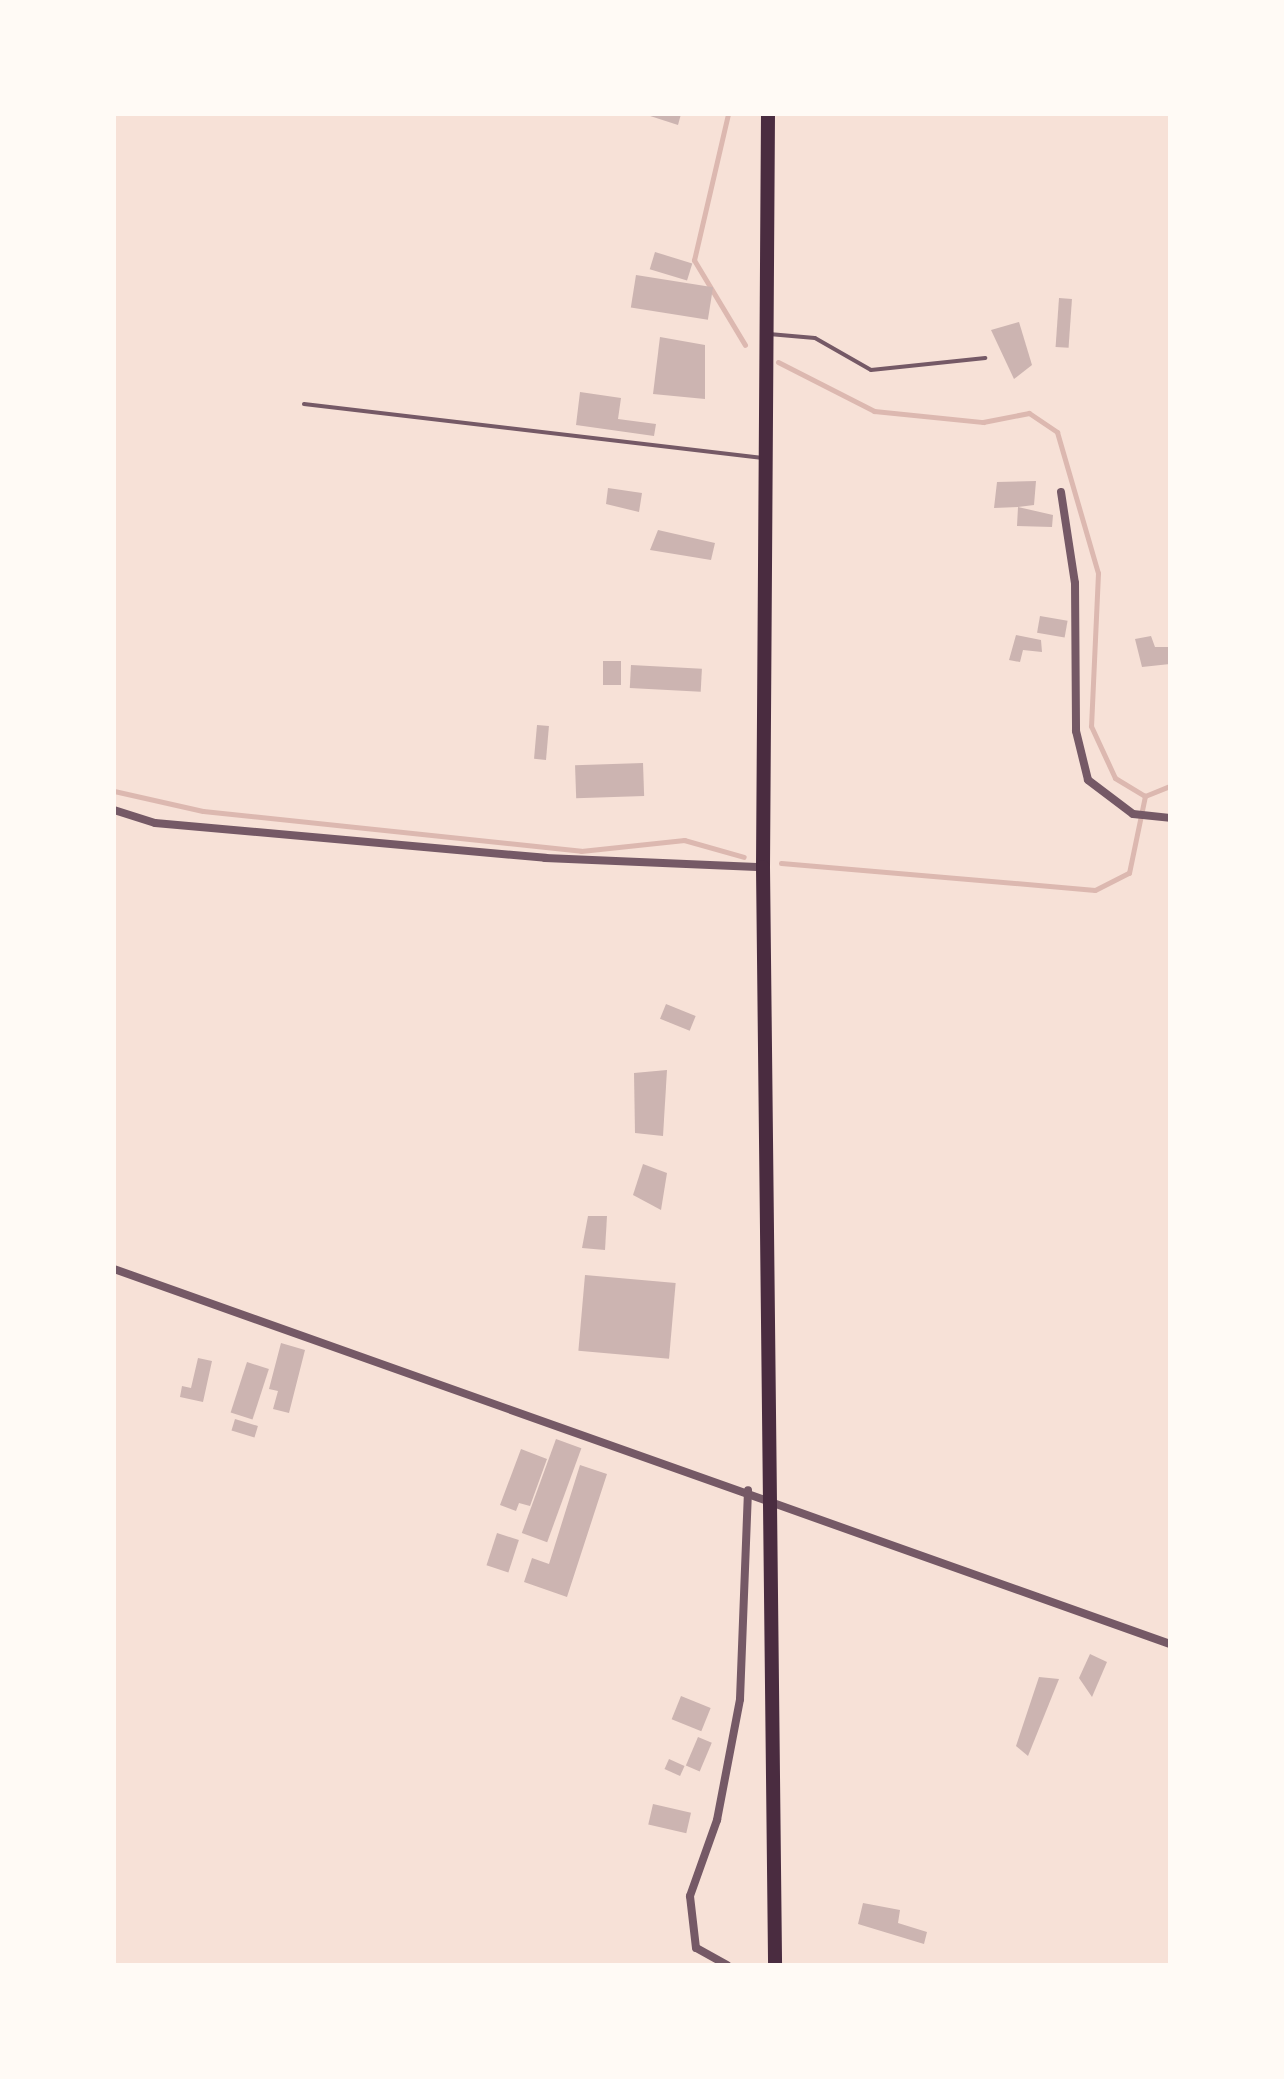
<!DOCTYPE html>
<html>
<head>
<meta charset="utf-8">
<style>
  body { margin:0 }
  #map { position:relative; width:1284px; height:2079px; overflow:hidden; background:#f7e1d7; font-family:Overpass,sans-serif }
  div>[style] { position:absolute }
  [style*='--x'] { left:calc(var(--x)*1px); top:calc(var(--y)*1px); width:calc(var(--w)*1px); rotate:calc(var(--a)*1deg) }
  .stream>* { height:5px; margin:-2.5px; padding:0 2.5px; transform-origin:2.5px; border-radius:2.5px; background:#dcb8b0 }
  .building>* { inset:0; background:#ccb4b1; transform-origin:0 0 }
  .service>* { height:4px; margin:-2px; padding:0 2px; transform-origin:2px; border-radius:2px; background:#755966 }
  .minor>* { height:8px; margin:-4px; padding:0 4px; transform-origin:4px; border-radius:4px; background:#755966 }
  .trunk>* { height:14px; margin:-7px; padding:0 7px; transform-origin:7px; border-radius:7px; background:#4a2c40 }
  span { translate:-50% -50%; white-space:nowrap; text-align:center; line-height:1.15; -webkit-text-stroke:7px #fffaf5; paint-order:stroke }
  .frame { position:absolute; inset:0; border:116px solid #fffaf5; pointer-events:none }
</style>
</head>
<body>
<div id="map">
  <div class="stream">
    <div style="--x:728;--y:114;--w:150;--a:103.1"></div>
    <div style="--x:694;--y:260;--w:99;--a:59"></div>
    <div style="--x:778;--y:362;--w:108;--a:27"></div>
    <div style="--x:874;--y:411;--w:110;--a:5.8"></div>
    <div style="--x:983;--y:422;--w:47;--a:-11.1"></div>
    <div style="--x:1029;--y:413;--w:34;--a:34"></div>
    <div style="--x:1057;--y:432;--w:147;--a:73.8"></div>
    <div style="--x:1098;--y:573;--w:153;--a:92.6"></div>
    <div style="--x:1091;--y:726;--w:57;--a:65.2"></div>
    <div style="--x:1115;--y:778;--w:35;--a:31"></div>
    <div style="--x:1145;--y:796;--w:27;--a:-22"></div>
    <div style="--x:114;--y:791;--w:91;--a:12.7"></div>
    <div style="--x:203;--y:811;--w:380;--a:6"></div>
    <div style="--x:581;--y:851;--w:104;--a:-6.1"></div>
    <div style="--x:684;--y:840;--w:62;--a:15.8"></div>
    <div style="--x:781;--y:863;--w:315;--a:4.9"></div>
    <div style="--x:1095;--y:890;--w:38;--a:-27"></div>
    <div style="--x:1129;--y:873;--w:79;--a:-78.3"></div>
  </div>
  <div class="building">
    <div style="clip-path:polygon(644px 114px,681px 114px,678px 125px)"></div>
    <div style="left:655px;top:252px;width:39px;height:18px;rotate:17deg"></div>
    <div style="left:636px;top:275px;width:78px;height:33px;rotate:9deg"></div>
    <div style="left:1059px;top:298px;width:13px;height:49px;rotate:4deg"></div>
    <div style="clip-path:polygon(1019px 322px,1032px 365px,1014px 379px,991px 330px)"></div>
    <div style="clip-path:polygon(660px 337px,705px 345px,705px 399px,653px 394px)"></div>
    <div style="clip-path:polygon(580px 392px,621px 398px,618px 419px,656px 424px,654px 436px,576px 425px)"></div>
    <div style="clip-path:polygon(1036px 481px,1034px 505px,1018px 507px,1053px 515px,1052px 527px,1017px 526px,1018px 507px,994px 508px,997px 482px)"></div>
    <div style="clip-path:polygon(608px 488px,642px 493px,639px 512px,606px 504px)"></div>
    <div style="clip-path:polygon(658px 530px,715px 543px,711px 560px,650px 550px)"></div>
    <div style="left:1040px;top:616px;width:28px;height:17px;rotate:10deg"></div>
    <div style="clip-path:polygon(1016px 635px,1041px 640px,1042px 652px,1023px 650px,1020px 662px,1009px 660px)"></div>
    <div style="clip-path:polygon(1151px 636px,1155px 647px,1170px 647px,1170px 664px,1142px 667px,1135px 639px)"></div>
    <div style="left:621px;top:661px;width:24px;height:18px;rotate:90deg"></div>
    <div style="left:631px;top:665px;width:71px;height:23px;rotate:3deg"></div>
    <div style="left:537px;top:725px;width:12px;height:34px;rotate:5deg"></div>
    <div style="left:643px;top:763px;width:33px;height:68px;rotate:88deg"></div>
    <div style="left:666px;top:1004px;width:32px;height:16px;rotate:22deg"></div>
    <div style="clip-path:polygon(667px 1070px,663px 1136px,635px 1133px,634px 1073px)"></div>
    <div style="clip-path:polygon(643px 1164px,667px 1173px,661px 1210px,633px 1195px)"></div>
    <div style="clip-path:polygon(588px 1216px,607px 1216px,605px 1250px,582px 1248px)"></div>
    <div style="left:585px;top:1275px;width:91px;height:76px;rotate:5deg"></div>
    <div style="clip-path:polygon(281px 1343px,305px 1350px,289px 1413px,273px 1409px,278px 1391px,269px 1389px)"></div>
    <div style="clip-path:polygon(198px 1358px,212px 1361px,203px 1402px,180px 1397px,182px 1386px,191px 1388px)"></div>
    <div style="left:247px;top:1362px;width:23px;height:53px;rotate:18deg"></div>
    <div style="left:235px;top:1419px;width:24px;height:12px;rotate:17deg"></div>
    <div style="left:556px;top:1439px;width:27px;height:100px;rotate:20deg"></div>
    <div style="clip-path:polygon(521px 1449px,547px 1459px,530px 1506px,519px 1503px,516px 1511px,500px 1505px)"></div>
    <div style="clip-path:polygon(580px 1465px,607px 1474px,567px 1597px,524px 1582px,532px 1558px,549px 1564px)"></div>
    <div style="left:497px;top:1533px;width:23px;height:34px;rotate:18deg"></div>
    <div style="clip-path:polygon(1090px 1654px,1107px 1662px,1092px 1697px,1079px 1678px)"></div>
    <div style="clip-path:polygon(1039px 1677px,1059px 1679px,1028px 1756px,1016px 1746px)"></div>
    <div style="left:681px;top:1696px;width:32px;height:25px;rotate:22deg"></div>
    <div style="left:698px;top:1737px;width:15px;height:31px;rotate:23deg"></div>
    <div style="left:669px;top:1759px;width:17px;height:11px;rotate:24deg"></div>
    <div style="left:653px;top:1804px;width:39px;height:21px;rotate:13deg"></div>
    <div style="clip-path:polygon(863px 1903px,900px 1910px,898px 1923px,927px 1932px,924px 1944px,858px 1924px)"></div>
  </div>
  <div class="service">
    <div style="--x:769;--y:334;--w:46;--a:5"></div>
    <div style="--x:815;--y:338;--w:64;--a:29.7"></div>
    <div style="--x:871;--y:370;--w:115;--a:-6"></div>
    <div style="--x:304;--y:404;--w:462;--a:6.7"></div>
  </div>
  <div class="minor">
    <div style="--x:1061;--y:492;--w:92;--a:81.3"></div>
    <div style="--x:1075;--y:583;--w:148;--a:89.6"></div>
    <div style="--x:1076;--y:731;--w:50;--a:76.2"></div>
    <div style="--x:1088;--y:780;--w:56;--a:37.1"></div>
    <div style="--x:1133;--y:814;--w:37;--a:6"></div>
    <div style="--x:114;--y:810;--w:43;--a:17.6"></div>
    <div style="--x:155;--y:823;--w:392;--a:5.1"></div>
    <div style="--x:545;--y:858;--w:218;--a:2.4"></div>
    <div style="--x:114;--y:1269;--w:1121;--a:19.55"></div>
    <div style="--x:727;--y:1965;--w:35;--a:-151"></div>
    <div style="--x:696;--y:1948;--w:52;--a:-96.6"></div>
    <div style="--x:690;--y:1896;--w:81;--a:-70.4"></div>
    <div style="--x:717;--y:1820;--w:123;--a:-79.2"></div>
    <div style="--x:740;--y:1699;--w:209;--a:-87.8"></div>
  </div>
  <div class="trunk">
    <div style="--x:768;--y:114;--w:753;--a:90.38"></div>
    <div style="--x:763;--y:867;--w:1098;--a:89.37"></div>
  </div>
  <div class="frame"></div>
</div>
</body>
</html>
